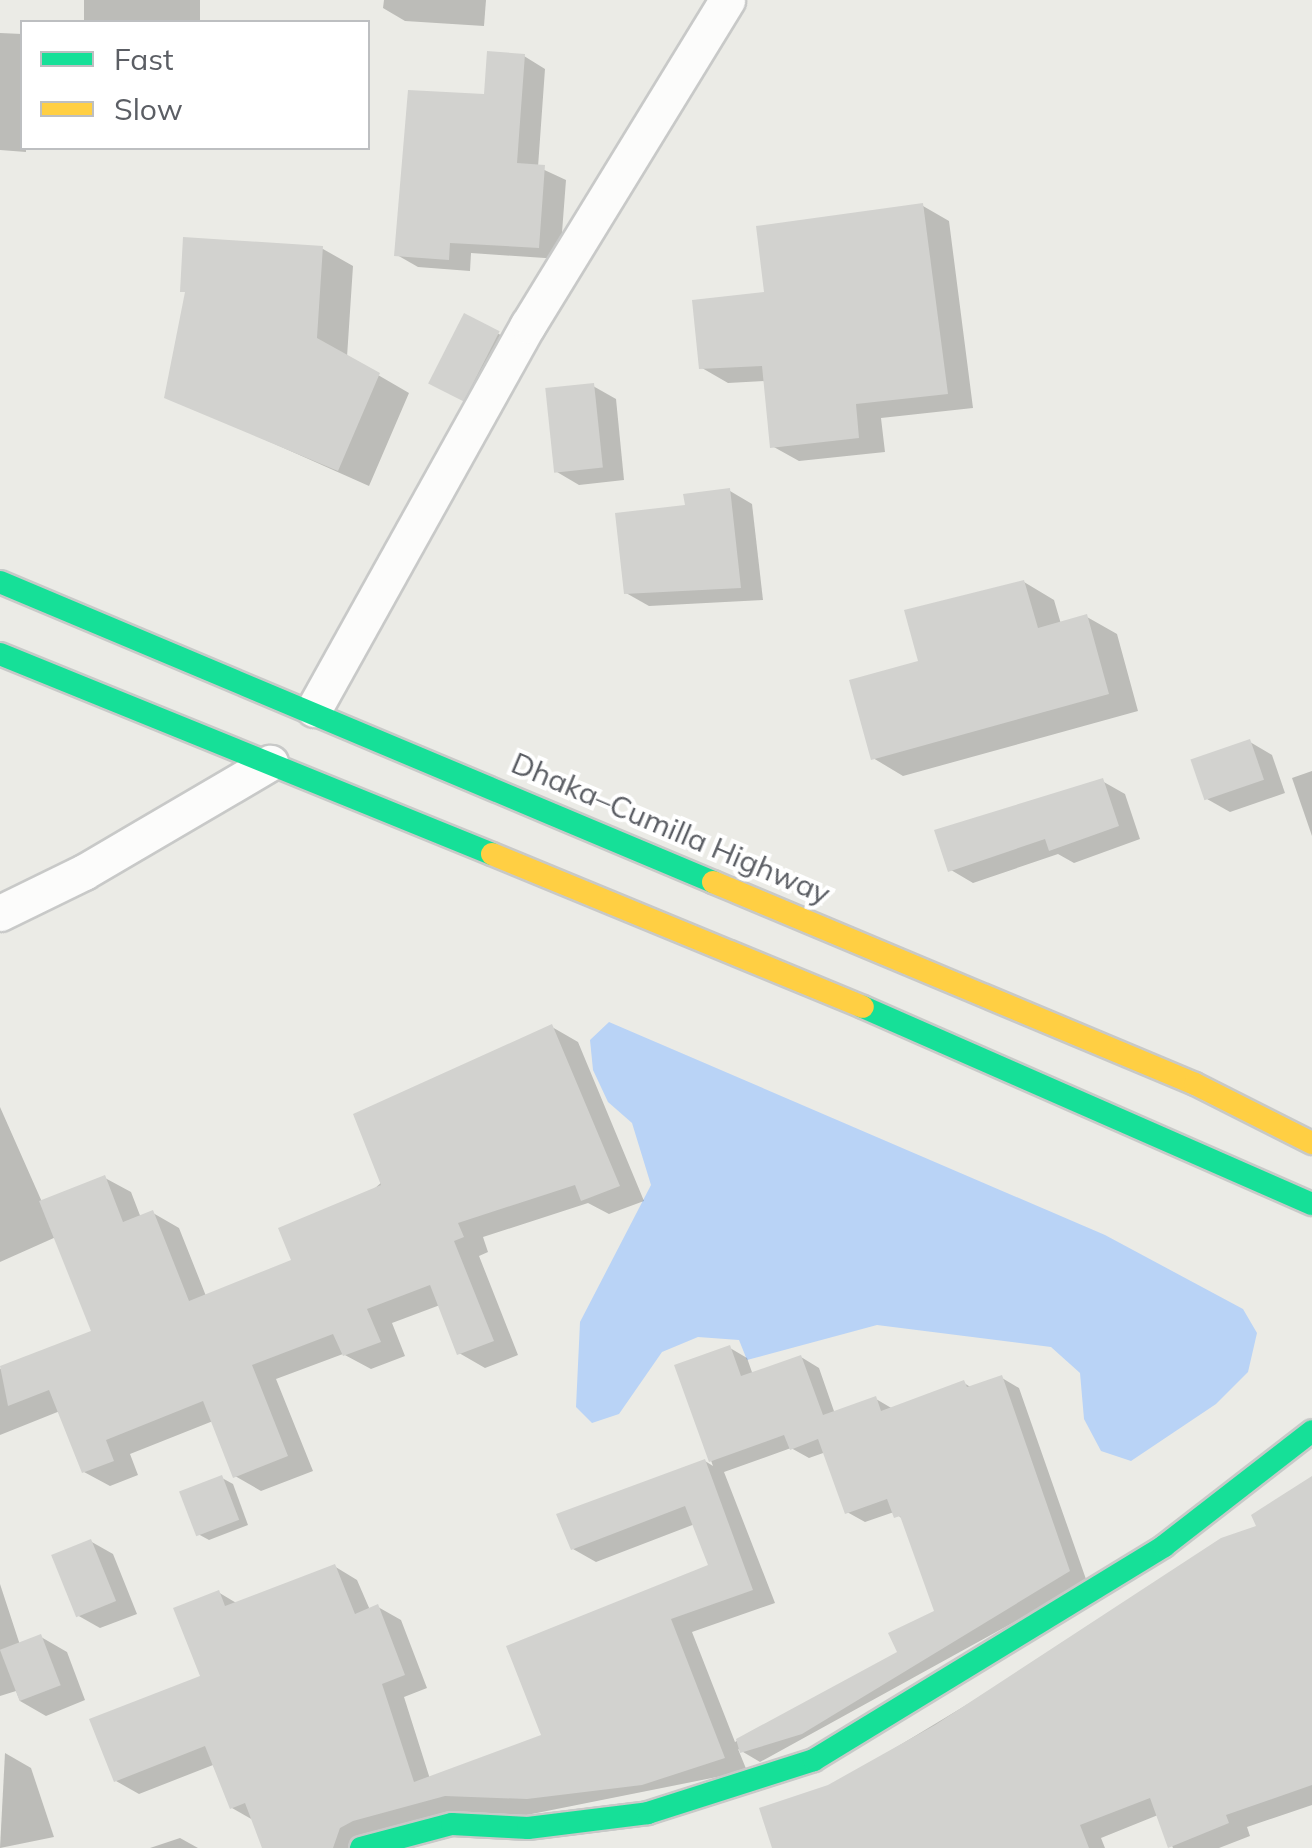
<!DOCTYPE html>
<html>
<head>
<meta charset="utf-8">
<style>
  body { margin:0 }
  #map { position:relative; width:1312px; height:1848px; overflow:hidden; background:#ebebe6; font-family:Mulish,sans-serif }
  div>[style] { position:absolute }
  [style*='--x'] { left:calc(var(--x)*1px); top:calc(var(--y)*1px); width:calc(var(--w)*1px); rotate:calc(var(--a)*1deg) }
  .water>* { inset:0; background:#b9d3f6 }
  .shadow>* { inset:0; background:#0003; transform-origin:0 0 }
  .building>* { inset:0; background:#d2d2cf; transform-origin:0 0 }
  .roads { filter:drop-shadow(2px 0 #c8c9c8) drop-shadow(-2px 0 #c8c9c8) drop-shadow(0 2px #c8c9c8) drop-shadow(0 -2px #c8c9c8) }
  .street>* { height:35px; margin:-17.5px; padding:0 17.5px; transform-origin:17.5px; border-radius:17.5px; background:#fcfcfb }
  .fast>* { height:22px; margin:-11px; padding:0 11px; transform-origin:11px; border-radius:11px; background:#16e098 }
  .slow>* { height:22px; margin:-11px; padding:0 11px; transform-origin:11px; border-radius:11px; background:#ffcf43 }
  span { translate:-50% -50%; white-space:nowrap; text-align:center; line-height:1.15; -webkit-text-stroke:8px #fff; paint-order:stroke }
  .street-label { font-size:30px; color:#5b5e64 }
  .legend { position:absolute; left:20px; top:20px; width:350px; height:130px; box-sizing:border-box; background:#fff; border:2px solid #bdbfc1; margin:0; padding:12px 18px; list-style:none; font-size:30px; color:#5b5e64 }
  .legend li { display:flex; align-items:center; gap:20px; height:50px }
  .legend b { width:50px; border:2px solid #bdbfc1 }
</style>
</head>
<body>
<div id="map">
  <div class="water">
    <div style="clip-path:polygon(609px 1022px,1105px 1235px,1243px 1309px,1257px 1333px,1248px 1372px,1216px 1404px,1131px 1461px,1101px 1451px,1084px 1419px,1080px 1373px,1051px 1347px,877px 1325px,747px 1360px,739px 1340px,698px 1337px,662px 1352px,619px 1414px,592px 1423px,576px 1407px,580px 1322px,651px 1185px,632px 1123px,608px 1102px,593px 1070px,590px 1040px)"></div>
  </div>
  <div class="shadow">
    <div style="left:84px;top:0;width:116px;height:22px"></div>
    <div style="clip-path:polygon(384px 0,486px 0,484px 26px,405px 21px,383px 8px)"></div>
    <div style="clip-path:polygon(0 33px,22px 34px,26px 152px,0 150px)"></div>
    <div style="clip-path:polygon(524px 56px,545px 69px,538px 167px,566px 180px,560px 259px,471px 253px,470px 271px,418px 267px,397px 255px,487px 96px)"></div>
    <div style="clip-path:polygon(923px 206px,949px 221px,973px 408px,881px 418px,885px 452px,799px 461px,772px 446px,766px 381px,728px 383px,702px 368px,767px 294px)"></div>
    <div style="clip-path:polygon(323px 249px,353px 266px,347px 357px,409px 393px,369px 486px,167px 396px,188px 293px)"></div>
    <div style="clip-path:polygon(465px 316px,521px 346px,485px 410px,454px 395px)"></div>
    <div style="clip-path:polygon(593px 386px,616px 399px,624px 480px,579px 485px,557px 472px)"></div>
    <div style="clip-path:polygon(730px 491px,752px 504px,763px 600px,649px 606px,626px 593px,687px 507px)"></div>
    <div style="clip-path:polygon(1024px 582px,1054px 600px,1061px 624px,1087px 617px,1117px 634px,1138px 711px,903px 776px,873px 758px)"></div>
    <div style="clip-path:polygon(1250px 742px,1272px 755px,1285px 793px,1230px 812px,1207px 799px)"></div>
    <div style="clip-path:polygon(1312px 771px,1312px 836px,1292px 778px)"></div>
    <div style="clip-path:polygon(1102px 781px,1125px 794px,1140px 839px,1074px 863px,1058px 854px,973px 883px,951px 870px)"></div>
    <div style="clip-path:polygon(552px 1027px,578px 1042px,644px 1201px,609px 1214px,588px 1203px,483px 1237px,488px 1252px,479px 1256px,518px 1355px,485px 1368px,459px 1353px,440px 1305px,392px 1323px,405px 1356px,371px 1369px,343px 1354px,276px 1379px,313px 1471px,261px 1491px,235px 1476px,213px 1421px,130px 1454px,138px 1475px,110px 1486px,84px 1472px,60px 1411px,0 1435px,0 1369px,94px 1333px,56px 1237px,0 1262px,0 1107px,42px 1202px,105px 1178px,131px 1192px,141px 1218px,153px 1213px,179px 1228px,206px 1296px,294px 1262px)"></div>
    <div style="clip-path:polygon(evenodd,730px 1348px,747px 1358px,753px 1375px,801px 1357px,819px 1368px,835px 1414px,876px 1399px,893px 1409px,964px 1383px,972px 1388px,1002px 1378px,1019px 1388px,1087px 1582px,760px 1762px,738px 1749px,747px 1771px,361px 1848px,265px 1848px,253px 1820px,232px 1808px,213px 1765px,139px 1794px,116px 1781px,203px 1677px,218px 1592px,238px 1604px,334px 1566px,357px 1580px,370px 1610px,378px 1607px,401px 1620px,427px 1688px,404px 1697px,430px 1779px,544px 1736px,711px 1567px,695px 1524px,596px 1562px,573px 1549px,705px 1461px,713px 1466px,677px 1367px,730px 1348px,791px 1448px,809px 1458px,826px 1452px,847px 1512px,865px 1522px,894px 1512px,905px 1521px,937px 1612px,900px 1653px,735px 1742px,692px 1632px,775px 1603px,724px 1472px,791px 1448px)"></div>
    <div style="clip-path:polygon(222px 1478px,233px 1484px,248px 1525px,209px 1540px,198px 1534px)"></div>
    <div style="clip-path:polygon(1312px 1479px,1312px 1805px,1247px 1827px,1250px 1836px,1219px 1848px,1173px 1848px,1158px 1815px,1101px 1838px,1105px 1848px,775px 1848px,829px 1788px,1259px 1528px,1254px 1515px)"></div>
    <div style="clip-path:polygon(90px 1541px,113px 1554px,137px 1614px,100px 1628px,77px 1615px)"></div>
    <div style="clip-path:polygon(0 1584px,20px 1645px,41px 1637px,67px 1652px,85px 1700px,46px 1716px,20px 1701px,16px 1691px,0 1696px)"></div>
    <div style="clip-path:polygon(5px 1753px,31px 1768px,54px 1837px,0 1848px)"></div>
    <div style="clip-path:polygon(180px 1838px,198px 1848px,150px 1848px)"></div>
  </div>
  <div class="building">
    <div style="clip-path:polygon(487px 51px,525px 54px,517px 163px,545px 165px,539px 248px,450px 243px,449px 260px,394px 256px,408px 90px,484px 94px)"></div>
    <div style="clip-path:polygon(923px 203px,948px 394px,856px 404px,859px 438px,770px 448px,762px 366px,699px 369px,692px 300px,764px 292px,756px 226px)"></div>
    <div style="clip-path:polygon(183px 237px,323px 246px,317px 338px,380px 373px,338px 471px,164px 398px,185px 292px,180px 292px)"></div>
    <div style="left:464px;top:313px;width:40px;height:79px;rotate:27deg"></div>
    <div style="left:594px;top:383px;width:85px;height:49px;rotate:84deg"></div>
    <div style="clip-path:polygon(730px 488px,741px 588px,624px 594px,615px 513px,685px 505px,683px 494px)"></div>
    <div style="clip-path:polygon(1024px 580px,1038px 628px,1087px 614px,1109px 694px,871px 760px,849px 680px,918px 661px,904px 610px)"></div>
    <div style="left:1250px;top:739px;width:43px;height:63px;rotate:71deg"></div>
    <div style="clip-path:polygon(1103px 778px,1119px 826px,1049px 851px,1045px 839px,948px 872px,934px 830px)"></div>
    <div style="clip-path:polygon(552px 1024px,620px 1186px,581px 1201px,575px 1185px,458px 1223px,464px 1237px,454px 1241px,494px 1341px,457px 1355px,430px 1285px,367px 1309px,381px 1342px,343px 1356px,333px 1334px,252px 1365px,288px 1456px,233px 1478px,203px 1401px,106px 1440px,114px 1461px,82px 1473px,49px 1390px,8px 1406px,0 1366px,91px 1331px,39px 1201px,105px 1175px,123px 1222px,153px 1210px,189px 1301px,291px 1260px,278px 1228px,381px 1185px,353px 1114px)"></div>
    <div style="clip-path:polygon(730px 1345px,741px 1376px,801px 1355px,823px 1415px,876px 1396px,881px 1411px,964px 1380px,967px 1387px,1002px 1375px,1070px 1571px,802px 1734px,740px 1753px,736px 1739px,897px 1652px,888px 1633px,934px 1611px,900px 1516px,894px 1518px,887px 1499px,845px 1514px,818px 1439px,790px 1450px,784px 1435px,709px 1462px,674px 1365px)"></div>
    <div style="clip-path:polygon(705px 1459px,753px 1590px,671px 1619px,725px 1758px,642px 1785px,527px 1799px,445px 1796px,353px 1821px,340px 1828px,333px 1848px,262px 1848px,245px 1803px,230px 1809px,205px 1746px,114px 1782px,89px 1719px,200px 1676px,173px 1608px,219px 1590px,225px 1606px,335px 1564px,355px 1614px,378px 1604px,405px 1675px,382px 1684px,414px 1782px,541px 1735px,506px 1646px,708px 1565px,685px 1506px,571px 1550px,556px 1514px)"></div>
    <div style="left:222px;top:1475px;width:48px;height:46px;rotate:69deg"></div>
    <div style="clip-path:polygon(1312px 1476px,1312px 1785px,1226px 1815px,1229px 1823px,1168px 1848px,1150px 1798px,1080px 1825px,1089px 1848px,772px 1848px,759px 1808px,828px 1785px,935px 1725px,1221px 1538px,1256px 1526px,1251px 1515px)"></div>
    <div style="left:91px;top:1539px;width:67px;height:43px;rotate:68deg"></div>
    <div style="left:41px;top:1634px;width:55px;height:44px;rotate:69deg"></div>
  </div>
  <div class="roads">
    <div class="street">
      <div style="--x:314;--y:709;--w:440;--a:-60.9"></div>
      <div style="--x:528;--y:325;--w:381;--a:-58.5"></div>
      <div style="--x:0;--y:913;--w:93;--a:-26"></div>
      <div style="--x:84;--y:872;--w:216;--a:-30.4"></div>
    </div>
    <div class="fast">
      <div style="--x:0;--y:582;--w:774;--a:22.82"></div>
      <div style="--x:0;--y:654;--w:531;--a:22.12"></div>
      <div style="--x:863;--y:1007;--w:490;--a:23.7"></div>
      <div style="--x:361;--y:1848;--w:94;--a:-14.8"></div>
      <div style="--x:452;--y:1824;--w:76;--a:3"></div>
      <div style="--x:528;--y:1828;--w:121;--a:-7.1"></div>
      <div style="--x:648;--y:1813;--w:174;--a:-17.7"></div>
      <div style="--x:814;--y:1760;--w:410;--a:-31.4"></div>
      <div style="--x:1164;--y:1546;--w:187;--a:-37.8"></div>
    </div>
    <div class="slow">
      <div style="--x:492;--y:854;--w:401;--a:22.4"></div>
      <div style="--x:713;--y:882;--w:523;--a:22.74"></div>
      <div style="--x:1195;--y:1084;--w:131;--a:26.8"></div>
    </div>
  </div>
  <div class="street-label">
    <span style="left:671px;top:828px;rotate:23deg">Dhaka–Cumilla Highway</span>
  </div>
  <ul class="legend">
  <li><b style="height:12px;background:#16e098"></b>Fast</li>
  <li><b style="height:12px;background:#ffcf43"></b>Slow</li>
  </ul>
</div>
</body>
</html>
